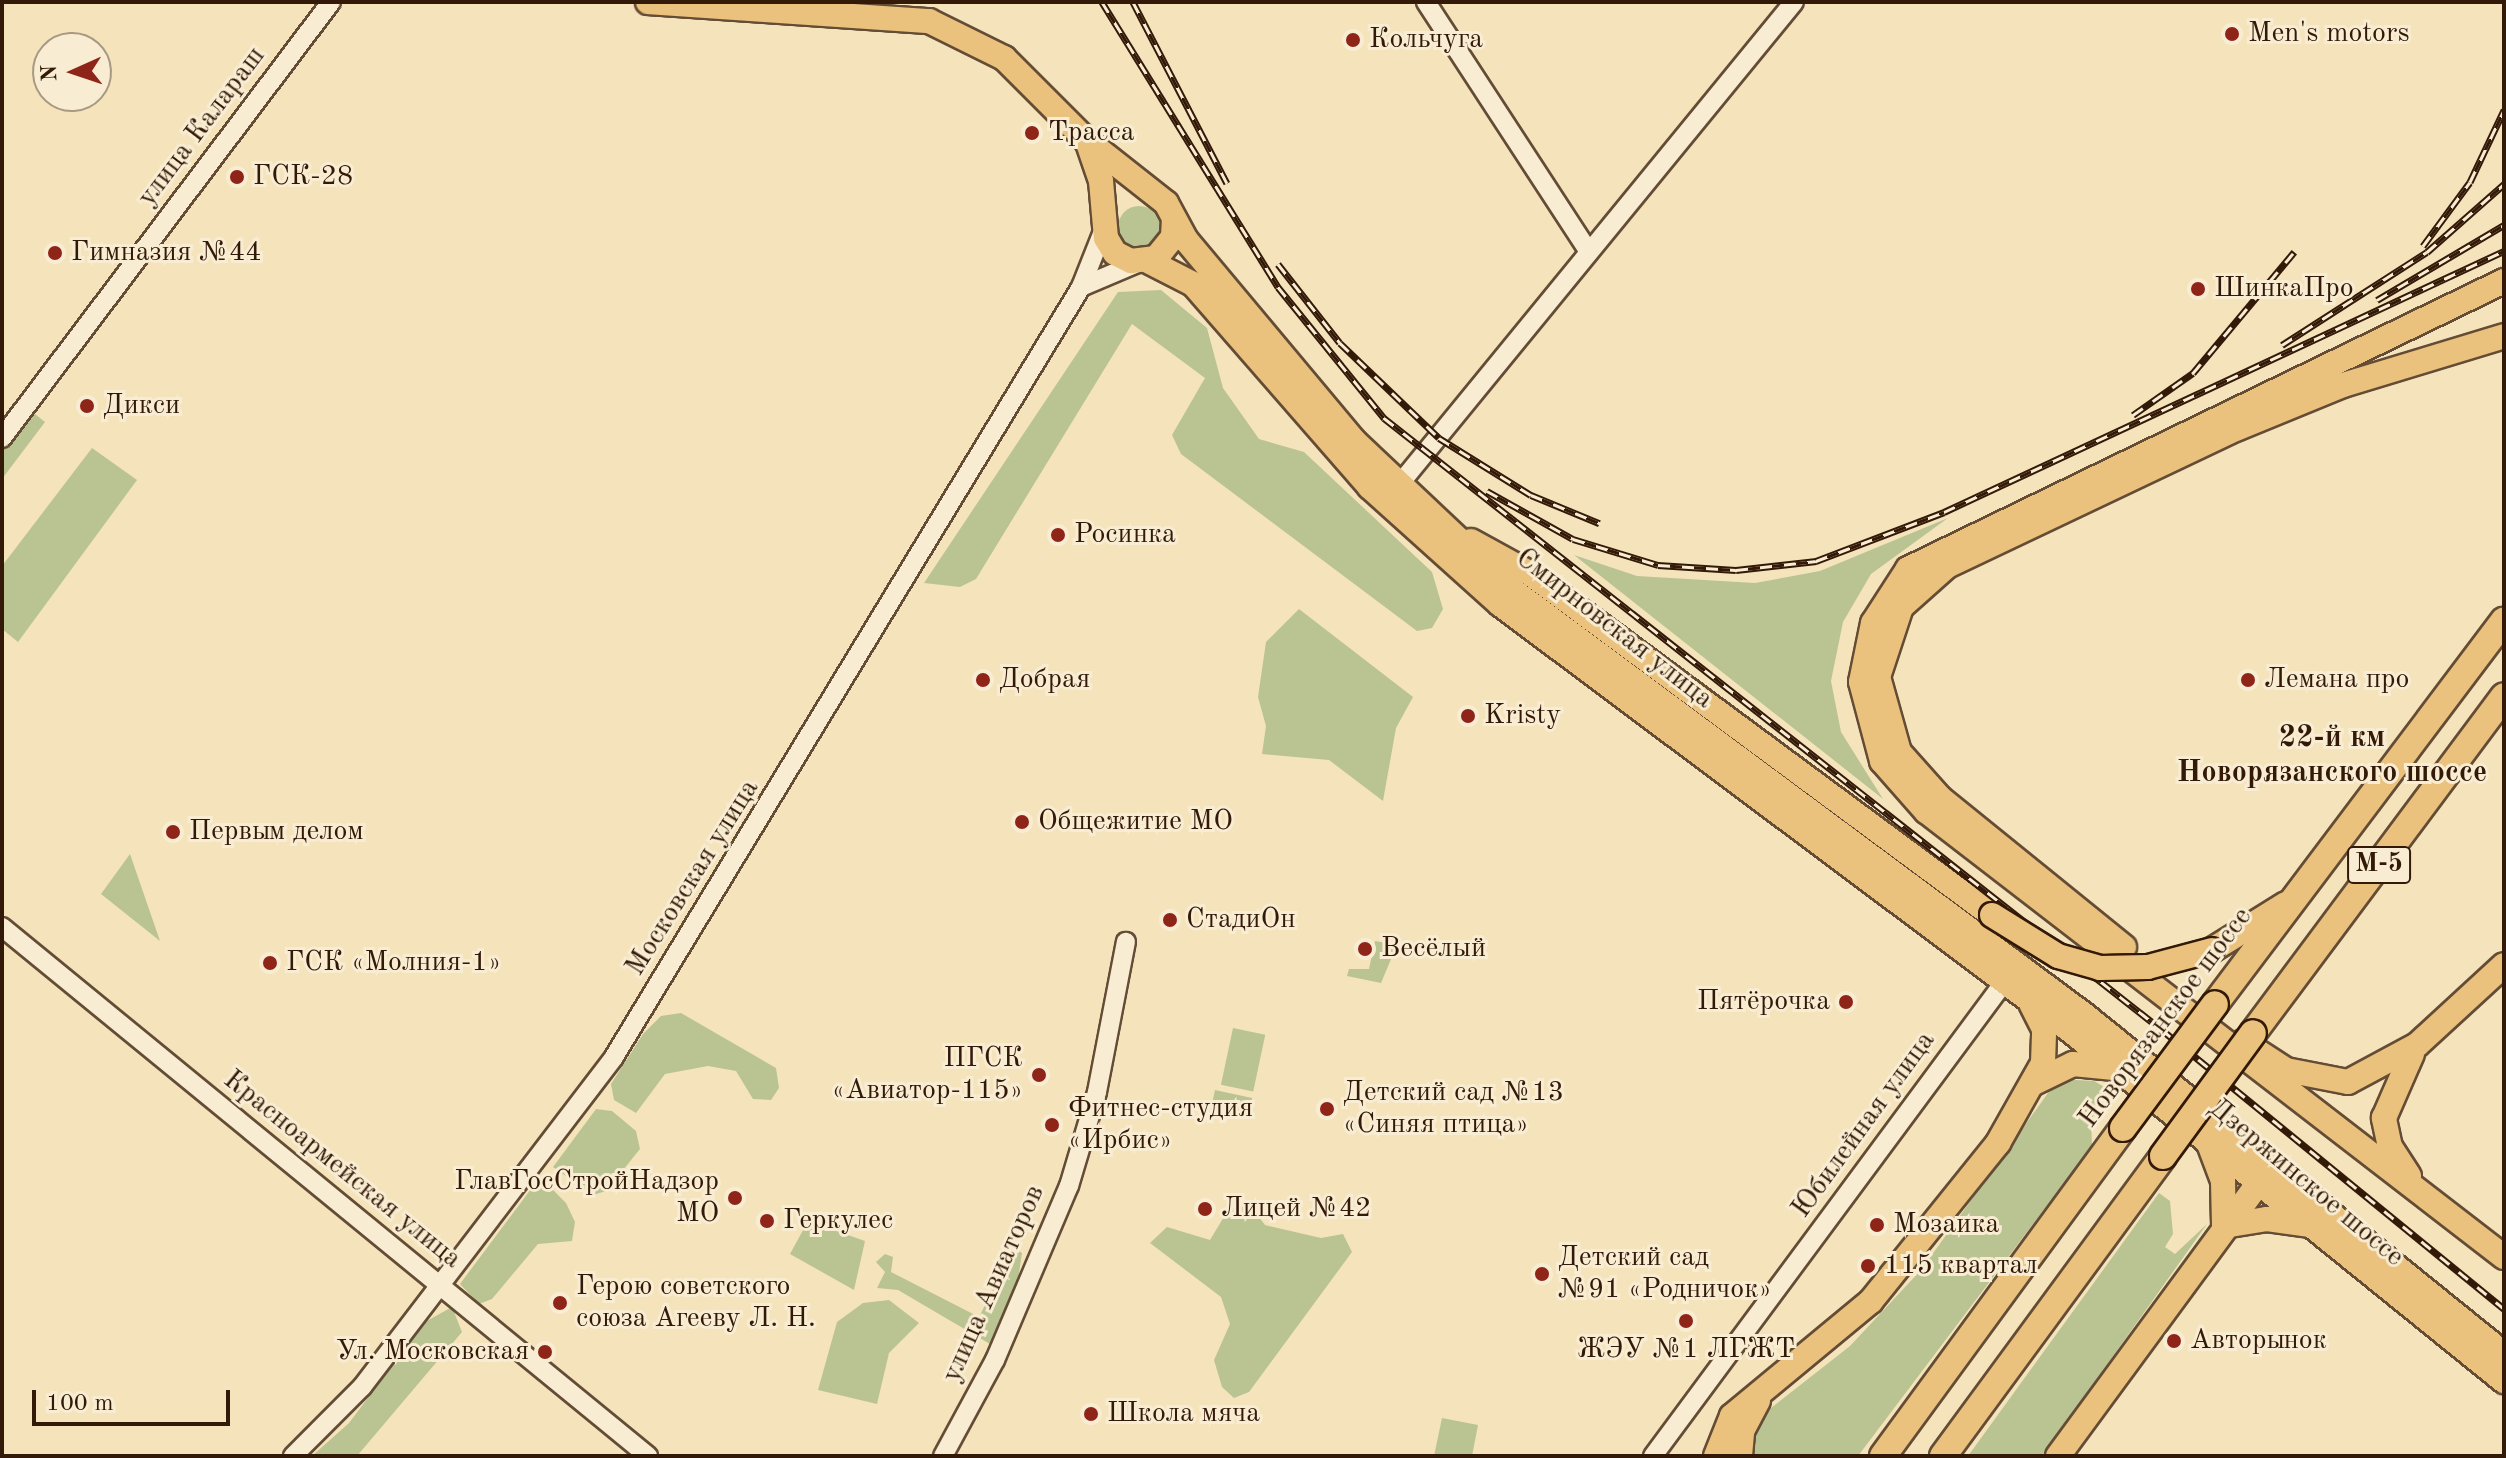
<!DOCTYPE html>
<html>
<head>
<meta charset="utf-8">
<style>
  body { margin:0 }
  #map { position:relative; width:2506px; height:1458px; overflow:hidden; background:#f5e3bc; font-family:"Old Standard TT",serif }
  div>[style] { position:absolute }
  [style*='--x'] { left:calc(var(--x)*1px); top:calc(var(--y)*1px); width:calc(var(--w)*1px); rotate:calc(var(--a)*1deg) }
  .green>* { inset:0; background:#bac492; transform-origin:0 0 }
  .round { border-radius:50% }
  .roads { filter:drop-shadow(2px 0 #644c35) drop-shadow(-2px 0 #644c35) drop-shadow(0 2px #644c35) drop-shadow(0 -2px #644c35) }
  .minor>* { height:18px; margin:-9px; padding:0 9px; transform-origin:9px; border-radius:9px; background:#f8edd3 }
  .major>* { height:24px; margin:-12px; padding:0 12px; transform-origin:12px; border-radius:12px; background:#eac27e }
  .highway>* { height:26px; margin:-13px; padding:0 13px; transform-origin:13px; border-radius:13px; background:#eac27e }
  .rail>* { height:7px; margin-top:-3.5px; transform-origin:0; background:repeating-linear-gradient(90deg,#f8edd3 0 12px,#331908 0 24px); box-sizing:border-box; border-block:2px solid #331908 }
  .bridges { filter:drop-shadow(2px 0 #331908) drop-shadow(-2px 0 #331908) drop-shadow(0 2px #331908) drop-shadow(0 -2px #331908) }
  .major-bridge>* { height:24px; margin:-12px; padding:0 12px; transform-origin:12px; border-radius:12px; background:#eac27e }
  .highway-bridge>* { height:26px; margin:-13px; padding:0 13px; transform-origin:13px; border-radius:13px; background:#eac27e }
  .dots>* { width:22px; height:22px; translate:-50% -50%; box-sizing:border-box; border:4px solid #f8edd3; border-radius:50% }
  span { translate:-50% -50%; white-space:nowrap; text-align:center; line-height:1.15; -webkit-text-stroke:6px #f8edd3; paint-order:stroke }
  .shield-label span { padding:2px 6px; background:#f8edd3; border:2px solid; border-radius:6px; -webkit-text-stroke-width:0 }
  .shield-label { font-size:26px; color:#331908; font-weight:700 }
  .poi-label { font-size:28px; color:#331908 }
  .left { translate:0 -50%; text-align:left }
  .right { translate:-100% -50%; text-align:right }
  .street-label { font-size:28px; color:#331908 }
  .neighbourhood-label { font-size:30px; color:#331908; font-weight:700 }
  .frame { position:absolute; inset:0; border:4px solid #331908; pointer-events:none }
  .north { position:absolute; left:32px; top:32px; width:80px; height:80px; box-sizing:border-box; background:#f8edd3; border:2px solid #a99882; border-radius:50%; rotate:267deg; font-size:22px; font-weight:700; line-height:32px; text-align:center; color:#331908 }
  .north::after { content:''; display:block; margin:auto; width:28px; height:36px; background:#8f2418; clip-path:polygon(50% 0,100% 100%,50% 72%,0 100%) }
  .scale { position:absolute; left:32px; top:1390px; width:198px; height:36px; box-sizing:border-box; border:4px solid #331908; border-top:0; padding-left:10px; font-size:24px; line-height:28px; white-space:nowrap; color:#331908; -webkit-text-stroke:6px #f8edd3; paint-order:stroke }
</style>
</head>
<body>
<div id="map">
  <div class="green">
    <div class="round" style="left:1118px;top:206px;width:42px;height:42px"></div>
    <div style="clip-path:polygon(1161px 290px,1207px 328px,1223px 388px,1259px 439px,1304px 452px,1432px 572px,1443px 609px,1432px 628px,1417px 631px,1181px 454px,1172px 435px,1205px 378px,1132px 324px,976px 579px,960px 587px,924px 583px,1118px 292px)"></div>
    <div style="clip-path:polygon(30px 410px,45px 422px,2px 479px,2px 446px)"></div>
    <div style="clip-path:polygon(92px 448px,137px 480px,18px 642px,2px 629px,2px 566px)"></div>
    <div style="clip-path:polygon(1948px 518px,1871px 574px,1843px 622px,1831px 681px,1841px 732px,1883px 799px,1574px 555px,1637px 576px,1755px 583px,1820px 571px)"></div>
    <div style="clip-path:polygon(1299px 609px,1413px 697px,1396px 728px,1383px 801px,1329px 760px,1262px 754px,1266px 726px,1258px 697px,1266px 642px)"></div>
    <div style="clip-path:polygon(130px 854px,160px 941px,101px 894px)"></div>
    <div style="clip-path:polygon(1375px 941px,1397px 945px,1381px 983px,1347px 976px,1349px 969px,1369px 969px)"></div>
    <div style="clip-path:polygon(681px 1013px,776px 1068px,779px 1088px,771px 1100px,753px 1099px,736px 1071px,708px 1066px,665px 1074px,636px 1113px,614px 1100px,611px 1084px,643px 1034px,661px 1016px)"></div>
    <div style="left:1233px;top:1028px;width:33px;height:58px;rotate:12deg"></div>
    <div style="clip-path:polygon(2058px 1079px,2094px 1081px,2113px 1092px,2091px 1119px,2092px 1146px,1858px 1456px,1747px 1456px,1762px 1415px,1850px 1346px,1921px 1270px)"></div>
    <div style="left:1215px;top:1090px;width:38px;height:20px;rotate:12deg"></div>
    <div style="clip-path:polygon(596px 1109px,612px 1111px,636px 1131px,640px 1149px,606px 1191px,593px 1195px,553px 1167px)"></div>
    <div style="clip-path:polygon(534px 1185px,549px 1186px,566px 1203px,575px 1222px,572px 1241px,538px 1244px,492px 1299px,479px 1304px,460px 1284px)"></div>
    <div style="clip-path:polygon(2159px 1193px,2170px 1201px,2173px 1234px,2165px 1247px,2175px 1254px,2207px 1224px,2042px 1456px,1968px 1456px)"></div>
    <div style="clip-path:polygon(1246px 1200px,1265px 1225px,1321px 1238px,1343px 1234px,1352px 1252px,1249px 1392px,1234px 1398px,1222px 1387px,1214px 1360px,1230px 1324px,1221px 1297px,1150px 1243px,1167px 1227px,1210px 1240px,1228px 1210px)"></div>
    <div style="clip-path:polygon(808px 1221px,865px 1241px,854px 1290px,790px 1254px)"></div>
    <div style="clip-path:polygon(1014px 1248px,1022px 1253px,1016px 1294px,990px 1344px,898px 1290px,877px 1288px,885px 1272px,876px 1262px,885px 1254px,893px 1257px,891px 1272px,979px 1317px)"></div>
    <div style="clip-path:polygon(889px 1300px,919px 1323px,889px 1353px,877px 1404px,818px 1390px,837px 1322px,863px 1303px)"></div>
    <div style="clip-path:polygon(452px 1307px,462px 1332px,357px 1456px,312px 1456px,349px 1423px,425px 1322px)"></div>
    <div style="clip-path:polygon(1442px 1418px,1478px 1425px,1472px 1456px,1434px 1456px)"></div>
  </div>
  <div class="roads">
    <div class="minor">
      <div style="--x:1426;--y:2;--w:293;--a:56.9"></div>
      <div style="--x:1081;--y:287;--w:64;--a:-23"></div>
      <div style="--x:2;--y:438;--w:546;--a:-52.96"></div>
      <div style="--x:1398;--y:486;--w:625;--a:-50.71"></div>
      <div style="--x:2;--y:927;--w:835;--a:39.31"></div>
      <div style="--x:293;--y:1456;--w:98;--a:-45"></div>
      <div style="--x:362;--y:1387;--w:415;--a:-52.6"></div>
      <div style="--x:614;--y:1057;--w:901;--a:-58.76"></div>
      <div style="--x:1081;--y:287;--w:62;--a:-68.4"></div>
      <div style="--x:943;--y:1456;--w:109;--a:-61.6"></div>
      <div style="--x:995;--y:1360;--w:189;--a:-67"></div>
      <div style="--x:1069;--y:1186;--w:98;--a:-73.4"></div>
      <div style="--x:1097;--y:1092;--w:153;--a:-79.1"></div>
      <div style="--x:1653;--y:1456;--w:591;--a:-53.46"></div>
    </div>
    <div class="major">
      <div style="--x:648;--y:2;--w:282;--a:3.9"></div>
      <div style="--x:929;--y:21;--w:84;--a:26.3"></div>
      <div style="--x:1004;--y:58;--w:116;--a:45"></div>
      <div style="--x:1086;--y:140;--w:102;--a:38.2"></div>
      <div style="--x:1166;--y:203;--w:42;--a:61.6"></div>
      <div style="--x:1186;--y:240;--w:262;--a:50.1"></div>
      <div style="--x:1354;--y:441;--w:217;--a:43.3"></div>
      <div style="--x:1512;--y:590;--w:711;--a:36.6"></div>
      <div style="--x:2083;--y:1014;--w:541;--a:38.92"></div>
      <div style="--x:1088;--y:143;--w:40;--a:71.1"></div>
      <div style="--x:1101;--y:181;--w:57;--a:85"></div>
      <div style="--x:1106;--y:238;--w:17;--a:59"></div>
      <div style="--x:1115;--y:253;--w:18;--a:27"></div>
      <div style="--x:1131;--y:261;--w:25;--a:-7"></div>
      <div style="--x:1156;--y:258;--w:27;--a:-51"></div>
      <div style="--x:1173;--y:237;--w:18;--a:-87"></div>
      <div style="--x:1148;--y:261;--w:51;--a:27.1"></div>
      <div style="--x:1193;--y:284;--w:269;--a:48.9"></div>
      <div style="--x:1370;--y:487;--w:175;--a:42"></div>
      <div style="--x:1500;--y:604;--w:713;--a:36.79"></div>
      <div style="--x:2071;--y:1031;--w:557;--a:38.95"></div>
      <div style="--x:2504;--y:281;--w:662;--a:154.21"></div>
      <div style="--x:1908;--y:569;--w:64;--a:122.9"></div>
      <div style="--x:1873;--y:623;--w:60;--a:101.5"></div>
      <div style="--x:1861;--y:682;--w:82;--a:75.1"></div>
      <div style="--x:1882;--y:761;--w:67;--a:48.7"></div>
      <div style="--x:1926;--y:811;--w:730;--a:37.65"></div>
      <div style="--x:1471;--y:541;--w:68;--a:28.8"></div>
      <div style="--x:1531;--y:574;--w:573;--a:36.49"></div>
      <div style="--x:2124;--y:947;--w:237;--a:-141"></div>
      <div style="--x:1940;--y:798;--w:62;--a:-131.7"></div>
      <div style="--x:1899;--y:752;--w:78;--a:-105.6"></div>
      <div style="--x:1878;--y:677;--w:74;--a:-71.8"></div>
      <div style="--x:1901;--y:607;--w:62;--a:-41.7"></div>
      <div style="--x:1947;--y:566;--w:322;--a:-25.4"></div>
      <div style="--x:2238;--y:428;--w:113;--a:-22.3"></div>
      <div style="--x:2343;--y:385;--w:168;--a:-16.9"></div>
      <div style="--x:2212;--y:950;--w:87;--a:-31.9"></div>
      <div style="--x:2243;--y:1042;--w:51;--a:33.1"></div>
      <div style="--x:2286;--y:1070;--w:63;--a:11"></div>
      <div style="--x:2348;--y:1082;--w:78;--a:-28.2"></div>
      <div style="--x:2417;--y:1045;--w:118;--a:-42.6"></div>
      <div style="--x:2034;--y:1083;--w:43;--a:-26"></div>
      <div style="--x:2073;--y:1064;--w:41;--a:5.6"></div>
      <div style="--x:2208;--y:1141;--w:43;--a:69.4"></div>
      <div style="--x:2223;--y:1181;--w:45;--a:88.7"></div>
      <div style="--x:2409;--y:1176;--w:35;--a:-123"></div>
      <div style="--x:2390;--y:1147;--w:30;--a:-102"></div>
      <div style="--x:2384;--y:1118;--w:70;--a:-66.4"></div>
      <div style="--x:2224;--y:1226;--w:44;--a:-9.2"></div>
      <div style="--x:2267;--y:1219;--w:42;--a:8.1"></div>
      <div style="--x:1716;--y:1456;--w:43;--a:-68.2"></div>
      <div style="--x:1732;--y:1416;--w:180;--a:-39.6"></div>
      <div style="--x:1871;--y:1301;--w:203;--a:-51.2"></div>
      <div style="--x:1998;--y:1143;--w:92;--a:-60.6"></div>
      <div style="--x:2043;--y:1063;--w:34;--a:-88"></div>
      <div style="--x:2044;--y:1029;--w:28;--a:-117"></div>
      <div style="--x:1740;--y:1456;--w:25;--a:-85"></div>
      <div style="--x:1742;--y:1431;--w:34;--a:-62"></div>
      <div style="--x:2058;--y:1456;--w:356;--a:-53.7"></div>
    </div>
    <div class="highway">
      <div style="--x:2215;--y:1004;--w:480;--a:-53"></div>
      <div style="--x:2253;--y:1033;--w:420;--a:-53.3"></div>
      <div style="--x:1883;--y:1456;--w:406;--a:-53.8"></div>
      <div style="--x:1943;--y:1456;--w:372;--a:-53.7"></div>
    </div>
  </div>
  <div class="rail">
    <div style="--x:1102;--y:2;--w:335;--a:58.3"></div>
    <div style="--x:1278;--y:287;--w:169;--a:51"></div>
    <div style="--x:1384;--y:418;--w:988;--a:38.18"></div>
    <div style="--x:2161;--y:1029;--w:443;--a:39.2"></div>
    <div style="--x:1133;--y:2;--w:204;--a:62.6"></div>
    <div style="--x:2423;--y:246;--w:79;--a:-53.7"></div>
    <div style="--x:2470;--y:182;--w:80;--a:-64.7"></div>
    <div style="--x:1278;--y:264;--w:100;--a:51.9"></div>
    <div style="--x:1340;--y:343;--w:137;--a:43.8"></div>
    <div style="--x:1439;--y:438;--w:108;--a:31.8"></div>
    <div style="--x:1531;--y:495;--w:74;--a:22.4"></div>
    <div style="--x:2377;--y:300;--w:147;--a:-30.6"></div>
    <div style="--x:2282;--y:345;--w:172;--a:-32.7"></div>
    <div style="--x:2427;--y:252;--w:103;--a:-41.4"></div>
    <div style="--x:2133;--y:415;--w:73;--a:-35"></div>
    <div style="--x:2193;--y:373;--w:158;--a:-50.1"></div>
    <div style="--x:1487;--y:491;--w:98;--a:29.2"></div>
    <div style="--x:1573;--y:539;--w:89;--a:17"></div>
    <div style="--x:1658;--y:565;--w:78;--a:3.7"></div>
    <div style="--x:1736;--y:570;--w:81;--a:-6.4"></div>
    <div style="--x:1816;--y:561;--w:137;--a:-20.9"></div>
    <div style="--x:1944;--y:512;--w:618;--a:-24.99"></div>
  </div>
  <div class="bridges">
    <div class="major-bridge">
      <div style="--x:1992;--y:915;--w:78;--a:31.8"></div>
      <div style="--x:2058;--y:956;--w:44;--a:15.9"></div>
      <div style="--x:2100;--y:968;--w:48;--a:-1.2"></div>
      <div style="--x:2148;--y:967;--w:66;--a:-14.9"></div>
    </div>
    <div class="highway-bridge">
      <div style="--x:2123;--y:1128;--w:154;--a:-53.4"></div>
      <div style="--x:2163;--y:1156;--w:152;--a:-53.8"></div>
    </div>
  </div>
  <div class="dots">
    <div style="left:2232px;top:34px;background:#8f2418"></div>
    <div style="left:1353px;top:40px;background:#8f2418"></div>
    <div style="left:1032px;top:133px;background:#8f2418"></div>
    <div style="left:237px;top:177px;background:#8f2418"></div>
    <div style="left:55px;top:253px;background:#8f2418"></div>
    <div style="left:2198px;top:289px;background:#8f2418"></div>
    <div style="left:87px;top:406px;background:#8f2418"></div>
    <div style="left:1058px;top:535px;background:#8f2418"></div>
    <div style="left:983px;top:680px;background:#8f2418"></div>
    <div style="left:2248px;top:680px;background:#8f2418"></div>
    <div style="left:1468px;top:716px;background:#8f2418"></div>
    <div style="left:1022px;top:822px;background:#8f2418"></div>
    <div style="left:173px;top:832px;background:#8f2418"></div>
    <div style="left:1170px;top:920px;background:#8f2418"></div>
    <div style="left:1365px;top:949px;background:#8f2418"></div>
    <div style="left:270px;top:963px;background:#8f2418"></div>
    <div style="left:1846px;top:1002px;background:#8f2418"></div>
    <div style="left:1039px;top:1075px;background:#8f2418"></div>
    <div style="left:1327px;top:1109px;background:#8f2418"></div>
    <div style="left:1052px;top:1125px;background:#8f2418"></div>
    <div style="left:735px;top:1198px;background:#8f2418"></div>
    <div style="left:1205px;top:1209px;background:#8f2418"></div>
    <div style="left:767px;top:1221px;background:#8f2418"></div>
    <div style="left:1877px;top:1225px;background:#8f2418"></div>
    <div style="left:1868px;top:1266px;background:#8f2418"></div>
    <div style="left:1542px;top:1274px;background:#8f2418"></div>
    <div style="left:560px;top:1303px;background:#8f2418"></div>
    <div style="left:1686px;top:1321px;background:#8f2418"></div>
    <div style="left:2174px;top:1341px;background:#8f2418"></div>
    <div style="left:545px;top:1352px;background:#8f2418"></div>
    <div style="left:1091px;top:1414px;background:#8f2418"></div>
  </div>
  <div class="shield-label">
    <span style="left:2379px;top:865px">М-5</span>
  </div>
  <div class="poi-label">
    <span class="left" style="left:2248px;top:34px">Men's motors</span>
    <span class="left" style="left:1369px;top:40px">Кольчуга</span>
    <span class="left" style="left:1048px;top:133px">Трасса</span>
    <span class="left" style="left:253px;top:177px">ГСК-28</span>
    <span class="left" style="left:71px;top:253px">Гимназия №44</span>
    <span class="left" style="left:2214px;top:289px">ШинкаПро</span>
    <span class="left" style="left:103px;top:406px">Дикси</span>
    <span class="left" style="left:1074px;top:535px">Росинка</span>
    <span class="left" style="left:999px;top:680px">Добрая</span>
    <span class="left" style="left:2264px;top:680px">Лемана про</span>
    <span class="left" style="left:1484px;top:716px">Kristy</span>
    <span class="left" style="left:1038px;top:822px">Общежитие МО</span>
    <span class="left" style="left:189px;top:832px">Первым делом</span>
    <span class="left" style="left:1186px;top:920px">СтадиОн</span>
    <span class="left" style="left:1381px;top:949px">Весёлый</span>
    <span class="left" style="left:286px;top:963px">ГСК «Молния-1»</span>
    <span class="right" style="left:1830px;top:1002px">Пятёрочка</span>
    <span class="right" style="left:1023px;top:1075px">ПГСК<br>«Авиатор-115»</span>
    <span class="left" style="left:1343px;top:1109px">Детский сад №13<br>«Синяя птица»</span>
    <span class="left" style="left:1068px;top:1125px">Фитнес-студия<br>«Ирбис»</span>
    <span class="right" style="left:719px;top:1198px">ГлавГосСтройНадзор<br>МО</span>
    <span class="left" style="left:1221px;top:1209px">Лицей №42</span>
    <span class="left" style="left:783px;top:1221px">Геркулес</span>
    <span class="left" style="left:1893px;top:1225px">Мозаика</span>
    <span class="left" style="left:1558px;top:1274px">Детский сад<br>№91 «Родничок»</span>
    <span class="left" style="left:1884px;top:1266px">115 квартал</span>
    <span class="left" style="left:576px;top:1303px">Герою советского<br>союза Агееву Л. Н.</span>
    <span class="left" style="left:2190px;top:1341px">Авторынок</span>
    <span style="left:1686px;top:1350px">ЖЭУ №1 ЛГЖТ</span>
    <span class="right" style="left:529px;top:1352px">Ул. Московская</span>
    <span class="left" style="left:1107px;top:1414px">Школа мяча</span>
  </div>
  <div class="street-label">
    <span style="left:202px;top:127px;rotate:-53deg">улица Калараш</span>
    <span style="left:1614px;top:629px;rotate:38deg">Смирновская улица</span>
    <span style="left:693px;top:878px;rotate:-58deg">Московская улица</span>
    <span style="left:2166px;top:1018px;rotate:-53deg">Новорязанское шоссе</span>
    <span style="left:1864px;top:1125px;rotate:-54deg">Юбилейная улица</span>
    <span style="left:342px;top:1170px;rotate:39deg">Красноармейская улица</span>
    <span style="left:2306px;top:1183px;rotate:40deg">Дзержинское шоссе</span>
    <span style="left:994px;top:1284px;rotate:-66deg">улица Авиаторов</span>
  </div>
  <div class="neighbourhood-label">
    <span style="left:2332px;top:755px">22-й км<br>Новорязанского шоссе</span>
  </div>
  <div class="frame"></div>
  <div class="north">N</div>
  <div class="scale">100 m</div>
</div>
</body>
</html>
